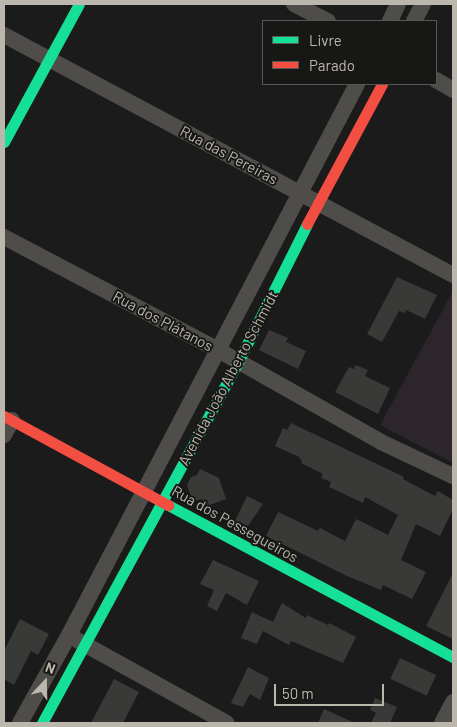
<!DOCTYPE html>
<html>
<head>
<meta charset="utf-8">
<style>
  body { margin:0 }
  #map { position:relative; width:457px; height:727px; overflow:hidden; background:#1b1b1b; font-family:Barlow,sans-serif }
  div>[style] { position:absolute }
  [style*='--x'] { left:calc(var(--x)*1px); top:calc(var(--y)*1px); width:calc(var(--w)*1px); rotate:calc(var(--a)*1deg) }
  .green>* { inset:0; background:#2d252c }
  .building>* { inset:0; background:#393937; transform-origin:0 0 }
  .street>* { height:16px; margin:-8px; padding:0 8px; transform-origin:8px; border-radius:8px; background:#4e4d4a }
  .fast>* { height:11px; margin:-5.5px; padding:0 5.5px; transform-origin:5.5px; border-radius:5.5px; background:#16e098 }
  .jam>* { height:11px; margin:-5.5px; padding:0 5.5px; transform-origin:5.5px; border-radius:5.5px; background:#f24e42 }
  span { translate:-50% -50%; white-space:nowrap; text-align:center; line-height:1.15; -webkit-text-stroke:4px #171715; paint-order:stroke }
  .street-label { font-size:15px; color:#bcb7ad }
  .frame { position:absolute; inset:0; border:5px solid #bcb7ad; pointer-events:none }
  .legend { position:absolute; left:262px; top:20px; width:175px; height:65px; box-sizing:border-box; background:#171715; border:1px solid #595752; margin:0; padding:6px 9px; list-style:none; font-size:15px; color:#bcb7ad }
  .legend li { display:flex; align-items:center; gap:10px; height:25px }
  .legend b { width:25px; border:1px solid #595752 }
  .north { position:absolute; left:20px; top:657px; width:50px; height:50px; -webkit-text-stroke:4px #171715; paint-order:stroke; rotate:21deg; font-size:14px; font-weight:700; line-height:20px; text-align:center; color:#bcb7ad }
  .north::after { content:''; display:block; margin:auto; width:18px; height:22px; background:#bcb7ad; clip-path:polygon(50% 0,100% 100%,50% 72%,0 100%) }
  .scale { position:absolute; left:274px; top:684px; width:110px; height:22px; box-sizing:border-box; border:2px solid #bcb7ad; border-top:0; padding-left:6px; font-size:15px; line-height:18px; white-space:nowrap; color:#bcb7ad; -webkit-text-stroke:4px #171715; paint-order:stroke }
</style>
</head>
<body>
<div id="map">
  <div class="green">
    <div style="clip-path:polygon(453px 291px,453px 463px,380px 425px)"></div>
  </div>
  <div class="building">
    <div style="clip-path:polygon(397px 277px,437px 295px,425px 319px,406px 310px,405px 313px,399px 311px,382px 342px,367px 334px)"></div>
    <div style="clip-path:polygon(269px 330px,288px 338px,286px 342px,306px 351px,298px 369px,259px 350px)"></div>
    <div style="clip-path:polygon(355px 365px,368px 370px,365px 376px,390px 388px,378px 414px,335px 392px,349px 367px,354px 369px)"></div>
    <div style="clip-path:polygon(291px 423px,404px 477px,403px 479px,435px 496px,438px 491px,453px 500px,453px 509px,440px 536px,416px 524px,401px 560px,426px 572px,412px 599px,383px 585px,381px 590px,347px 576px,266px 536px,278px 512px,318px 531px,320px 528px,345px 541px,356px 519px,388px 535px,398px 515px,365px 497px,363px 503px,329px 487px,331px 482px,321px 478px,323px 474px,301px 463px,302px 461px,299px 457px,275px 446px,283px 428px,287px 430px)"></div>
    <div style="clip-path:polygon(200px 469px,219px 478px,226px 499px,204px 507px,202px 499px,193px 501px,187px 485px,191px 477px,197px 475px)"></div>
    <div style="clip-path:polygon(247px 496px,263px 504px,248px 526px,235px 521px)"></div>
    <div style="clip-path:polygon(213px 560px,259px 581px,247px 605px,226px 593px,217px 611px,207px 606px,214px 590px,200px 584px)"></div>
    <div style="clip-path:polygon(453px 573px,453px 639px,426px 626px)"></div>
    <div style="clip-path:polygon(282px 603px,306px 618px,307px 615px,328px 625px,329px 623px,356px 637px,343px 663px,291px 641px,289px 645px,263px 631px,257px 644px,241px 638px,252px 612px,273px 622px)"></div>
    <div style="clip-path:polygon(20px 619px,49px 634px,38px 655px,31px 651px,14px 685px,4px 679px,4px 651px)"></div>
    <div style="left:400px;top:658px;width:40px;height:23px;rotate:25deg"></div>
    <div style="clip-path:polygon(248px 667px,269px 678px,260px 700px,250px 694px,243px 707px,231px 703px)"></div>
    <div style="clip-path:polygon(114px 679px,139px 692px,123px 723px,91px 723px)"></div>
    <div style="clip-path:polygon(375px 698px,397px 707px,390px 723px,371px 723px,376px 713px,370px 710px)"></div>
    <div style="clip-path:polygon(324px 709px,355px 723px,318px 723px)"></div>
  </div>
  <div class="street">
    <div style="--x:294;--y:4;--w:38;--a:27"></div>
    <div style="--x:390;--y:21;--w:19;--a:-65"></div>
    <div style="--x:414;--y:21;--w:19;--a:-62"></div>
    <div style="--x:4;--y:35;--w:509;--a:28.13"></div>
    <div style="--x:436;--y:80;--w:20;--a:30"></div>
    <div style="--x:4;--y:237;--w:242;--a:27.8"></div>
    <div style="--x:218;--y:350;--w:187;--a:29.4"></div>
    <div style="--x:381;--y:442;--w:80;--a:25.3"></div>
    <div style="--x:4;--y:435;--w:17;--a:-62"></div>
    <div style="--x:77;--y:640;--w:171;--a:29"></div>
    <div style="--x:20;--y:723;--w:101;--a:-60.9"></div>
    <div style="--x:69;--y:635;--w:622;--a:-62.4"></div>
    <div style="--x:442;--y:723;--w:24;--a:-62"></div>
  </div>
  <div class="fast">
    <div style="--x:4;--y:142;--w:157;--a:-61.5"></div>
    <div style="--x:168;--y:505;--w:323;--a:28.1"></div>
    <div style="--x:42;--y:723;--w:411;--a:-61.5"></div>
    <div style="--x:238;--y:362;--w:154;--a:-63.4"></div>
  </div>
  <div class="jam">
    <div style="--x:307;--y:224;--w:159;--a:-61.8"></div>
    <div style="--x:4;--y:416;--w:187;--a:28.5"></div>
  </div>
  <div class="street-label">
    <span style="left:229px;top:155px;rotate:28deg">Rua das Pereiras</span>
    <span style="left:163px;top:321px;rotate:28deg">Rua dos Plátanos</span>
    <span style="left:228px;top:378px;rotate:-62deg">Avenida João Alberto Schmidt</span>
    <span style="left:235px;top:524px;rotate:29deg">Rua dos Pessegueiros</span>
  </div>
  <div class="frame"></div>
  <ul class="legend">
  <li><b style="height:6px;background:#16e098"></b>Livre</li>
  <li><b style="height:6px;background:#f24e42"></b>Parado</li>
  </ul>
  <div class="north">N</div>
  <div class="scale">50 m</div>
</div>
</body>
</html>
